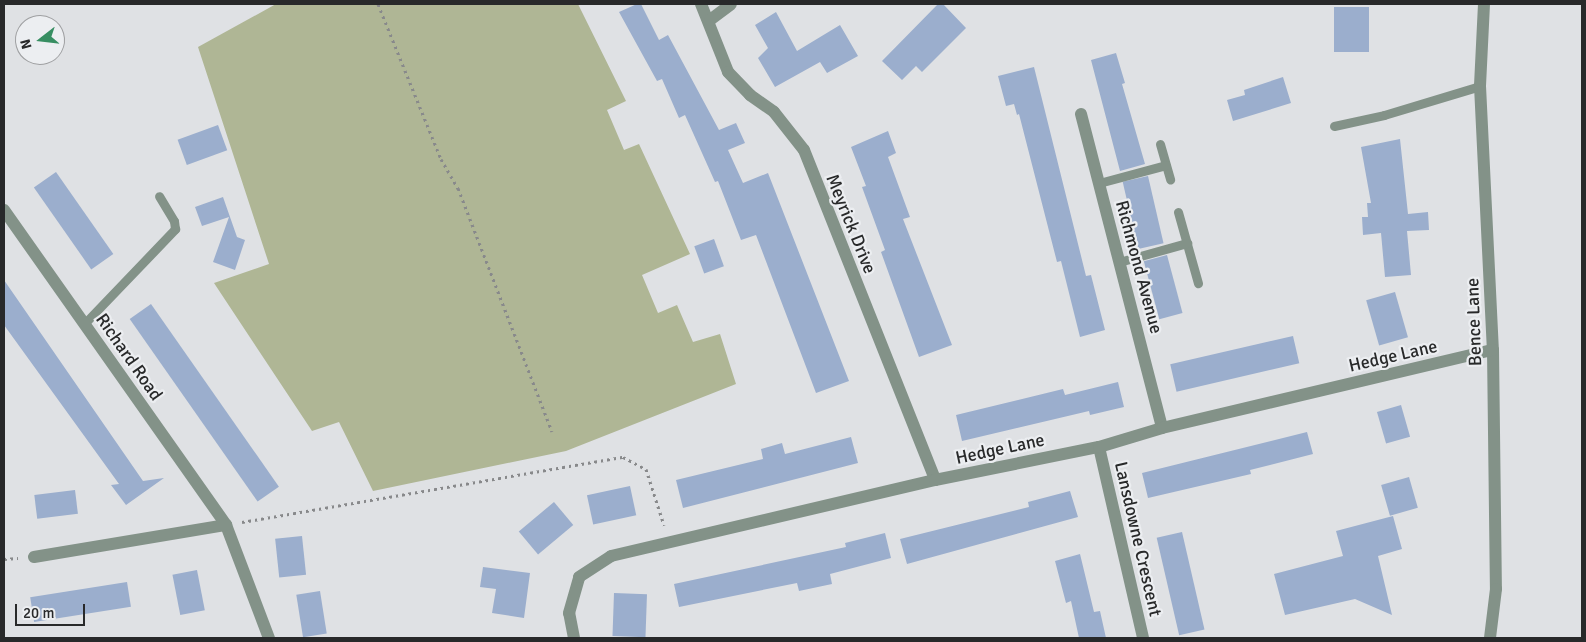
<!DOCTYPE html>
<html>
<head>
<meta charset="utf-8">
<style>
  body { margin:0 }
  #map { position:relative; width:1586px; height:642px; overflow:hidden; background:#dfe1e4; font-family:Signika,sans-serif }
  div>[style] { position:absolute }
  [style*='--x'] { left:calc(var(--x)*1px); top:calc(var(--y)*1px); width:calc(var(--w)*1px); rotate:calc(var(--a)*1deg) }
  .green>* { inset:0; background:#afb695 }
  .building>* { inset:0; background:#9baecd; transform-origin:0 0 }
  .path>* { height:3px; margin-top:-1.5px; transform-origin:0; background:repeating-linear-gradient(90deg,#88898b 0 2.5px,transparent 0 6.5px) }
  .service>* { height:9px; margin:-4.5px; padding:0 4.5px; transform-origin:4.5px; border-radius:4.5px; background:#839288 }
  .minor>* { height:12px; margin:-6px; padding:0 6px; transform-origin:6px; border-radius:6px; background:#839288 }
  span { translate:-50% -50%; white-space:nowrap; text-align:center; line-height:1.15; -webkit-text-stroke:4.5px #eceef1; paint-order:stroke }
  .street-label { font-size:18px; color:#28292a }
  .frame { position:absolute; inset:0; border:5px solid #28292a; pointer-events:none }
  .north { position:absolute; left:15px; top:15px; width:50px; height:50px; box-sizing:border-box; background:#eceef1; border:1px solid #9e9fa1; border-radius:50%; rotate:254deg; font-size:14px; font-weight:700; line-height:20px; text-align:center; color:#28292a }
  .north::after { content:''; display:block; margin:auto; width:18px; height:22px; background:#378e62; clip-path:polygon(50% 0,100% 100%,50% 72%,0 100%) }
  .scale { position:absolute; left:15px; top:604px; width:70px; height:22px; box-sizing:border-box; border:2px solid #28292a; border-top:0; padding-left:6px; font-size:15px; line-height:18px; white-space:nowrap; color:#28292a; -webkit-text-stroke:4px #eceef1; paint-order:stroke }
</style>
</head>
<body>
<div id="map">
  <div class="green">
    <div style="clip-path:polygon(276px 4px,578px 4px,626px 101px,607px 110px,624px 150px,639px 144px,690px 254px,642px 275px,658px 313px,677px 305px,693px 342px,720px 334px,736px 384px,566px 451px,373px 491px,339px 422px,312px 431px,214px 283px,269px 264px,198px 47px)"></div>
  </div>
  <div class="building">
    <div style="clip-path:polygon(637px 4px,641px 4px,659px 40px,668px 35px,719px 130px,736px 123px,745px 143px,728px 150px,743px 183px,768px 173px,849px 381px,816px 393px,756px 235px,741px 240px,718px 181px,715px 182px,685px 115px,679px 118px,662px 79px,657px 81px,619px 12px)"></div>
    <div style="clip-path:polygon(938px 4px,943px 4px,966px 28px,922px 72px,916px 66px,902px 80px,882px 61px)"></div>
    <div style="left:1334px;top:7px;width:35px;height:45px"></div>
    <div style="clip-path:polygon(776px 12px,797px 51px,840px 25px,858px 56px,827px 73px,820px 62px,775px 87px,758px 58px,768px 48px,755px 25px)"></div>
    <div style="clip-path:polygon(1116px 53px,1125px 83px,1122px 84px,1145px 164px,1120px 171px,1091px 60px)"></div>
    <div style="clip-path:polygon(1034px 67px,1086px 276px,1091px 275px,1105px 330px,1080px 337px,1061px 261px,1057px 262px,1019px 114px,1017px 115px,1014px 104px,1006px 106px,998px 76px)"></div>
    <div style="clip-path:polygon(1283px 77px,1291px 103px,1233px 121px,1227px 100px,1245px 95px,1244px 90px)"></div>
    <div style="left:218px;top:125px;width:27px;height:43px;rotate:70deg"></div>
    <div style="clip-path:polygon(888px 131px,896px 153px,888px 157px,910px 217px,903px 219px,952px 345px,919px 357px,881px 252px,885px 250px,862px 187px,866px 186px,851px 147px)"></div>
    <div style="clip-path:polygon(1400px 139px,1408px 214px,1428px 212px,1429px 230px,1407px 231px,1411px 275px,1385px 277px,1381px 233px,1363px 235px,1362px 217px,1368px 217px,1367px 203px,1371px 203px,1361px 147px)"></div>
    <div style="left:56px;top:172px;width:100px;height:27px;rotate:55deg"></div>
    <div style="left:1148px;top:176px;width:69px;height:26px;rotate:77deg"></div>
    <div style="clip-path:polygon(223px 197px,237px 237px,245px 240px,235px 270px,213px 262px,229px 217px,202px 226px,195px 207px)"></div>
    <div style="left:714px;top:239px;width:29px;height:21px;rotate:70deg"></div>
    <div style="left:1167px;top:255px;width:60px;height:24px;rotate:75deg"></div>
    <div style="clip-path:polygon(4px 280px,143px 481px,164px 478px,126px 505px,111px 485px,119px 484px,4px 325px)"></div>
    <div style="left:1395px;top:292px;width:47px;height:30px;rotate:74deg"></div>
    <div style="left:151px;top:304px;width:223px;height:26px;rotate:55deg"></div>
    <div style="left:1293px;top:336px;width:28px;height:126px;rotate:77deg"></div>
    <div style="clip-path:polygon(1118px 382px,1124px 407px,1090px 415px,1089px 411px,962px 441px,956px 415px,1063px 389px,1065px 395px)"></div>
    <div style="left:1401px;top:405px;width:33px;height:25px;rotate:74deg"></div>
    <div style="clip-path:polygon(1307px 432px,1313px 454px,1250px 470px,1251px 474px,1148px 498px,1142px 473px)"></div>
    <div style="clip-path:polygon(851px 437px,858px 463px,683px 508px,676px 480px,763px 459px,761px 449px,782px 443px,785px 454px)"></div>
    <div style="left:1409px;top:477px;width:32px;height:29px;rotate:74deg"></div>
    <div style="left:630px;top:486px;width:30px;height:44px;rotate:78deg"></div>
    <div style="left:75px;top:490px;width:24px;height:41px;rotate:83deg"></div>
    <div style="clip-path:polygon(1070px 491px,1078px 517px,907px 564px,900px 539px,1029px 507px,1028px 502px)"></div>
    <div style="left:554px;top:502px;width:30px;height:46px;rotate:50deg"></div>
    <div style="clip-path:polygon(1393px 516px,1402px 549px,1378px 556px,1392px 615px,1355px 599px,1285px 615px,1274px 574px,1343px 556px,1336px 531px)"></div>
    <div style="left:1182px;top:532px;width:100px;height:26px;rotate:77deg"></div>
    <div style="clip-path:polygon(885px 533px,891px 558px,830px 574px,832px 584px,799px 591px,797px 583px,679px 607px,674px 584px,846px 547px,845px 543px)"></div>
    <div style="left:302px;top:536px;width:39px;height:27px;rotate:84deg"></div>
    <div style="clip-path:polygon(1080px 554px,1094px 612px,1100px 611px,1106px 638px,1079px 638px,1071px 601px,1066px 603px,1055px 561px)"></div>
    <div style="clip-path:polygon(483px 567px,530px 573px,524px 618px,492px 613px,496px 589px,480px 587px)"></div>
    <div style="left:197px;top:570px;width:41px;height:25px;rotate:79deg"></div>
    <div style="left:127px;top:582px;width:25px;height:98px;rotate:81deg"></div>
    <div style="left:320px;top:591px;width:43px;height:24px;rotate:81deg"></div>
    <div style="left:614px;top:593px;width:33px;height:43px;rotate:2deg"></div>
  </div>
  <div class="path">
    <div style="--x:378;--y:4;--w:167;--a:67.9"></div>
    <div style="--x:441;--y:159;--w:34;--a:60"></div>
    <div style="--x:458;--y:188;--w:261;--a:68.9"></div>
    <div style="--x:242;--y:522;--w:387;--a:-9.7"></div>
    <div style="--x:623;--y:457;--w:26;--a:28"></div>
    <div style="--x:646;--y:469;--w:59;--a:72.2"></div>
    <div style="--x:4;--y:559;--w:14;--a:-4"></div>
  </div>
  <div class="service">
    <div style="--x:1334;--y:126;--w:51;--a:-12.4"></div>
    <div style="--x:1384;--y:115;--w:100;--a:-16.8"></div>
    <div style="--x:1160;--y:144;--w:37;--a:74"></div>
    <div style="--x:1099;--y:183;--w:69;--a:-15"></div>
    <div style="--x:1178;--y:212;--w:74;--a:74.3"></div>
    <div style="--x:1119;--y:262;--w:71;--a:-15.6"></div>
    <div style="--x:84;--y:324;--w:132;--a:-46.2"></div>
    <div style="--x:175;--y:229;--w:8;--a:-97"></div>
    <div style="--x:174;--y:221;--w:29;--a:-121"></div>
  </div>
  <div class="minor">
    <div style="--x:701;--y:4;--w:73;--a:68.3"></div>
    <div style="--x:728;--y:72;--w:32;--a:46"></div>
    <div style="--x:750;--y:95;--w:29;--a:35"></div>
    <div style="--x:774;--y:112;--w:48;--a:51.7"></div>
    <div style="--x:804;--y:150;--w:355;--a:68.3"></div>
    <div style="--x:1484;--y:4;--w:82;--a:92.8"></div>
    <div style="--x:1480;--y:86;--w:264;--a:87.2"></div>
    <div style="--x:1493;--y:350;--w:239;--a:89.3"></div>
    <div style="--x:1496;--y:589;--w:49;--a:97"></div>
    <div style="--x:710;--y:20;--w:26;--a:-37"></div>
    <div style="--x:1081;--y:114;--w:324;--a:75.5"></div>
    <div style="--x:4;--y:210;--w:385;--a:54.8"></div>
    <div style="--x:226;--y:525;--w:121;--a:69.2"></div>
    <div style="--x:1099;--y:447;--w:196;--a:77"></div>
    <div style="--x:34;--y:557;--w:195;--a:-9.5"></div>
    <div style="--x:574;--y:638;--w:25;--a:-101"></div>
    <div style="--x:569;--y:613;--w:37;--a:-74"></div>
    <div style="--x:579;--y:577;--w:38;--a:-33"></div>
    <div style="--x:611;--y:556;--w:333;--a:-13.2"></div>
    <div style="--x:935;--y:480;--w:167;--a:-11.4"></div>
    <div style="--x:1099;--y:447;--w:66;--a:-16.8"></div>
    <div style="--x:1162;--y:428;--w:340;--a:-13.3"></div>
  </div>
  <div class="street-label">
    <span style="left:851px;top:224px;rotate:68deg">Meyrick Drive</span>
    <span style="left:1139px;top:267px;rotate:75deg">Richmond Avenue</span>
    <span style="left:1474px;top:322px;rotate:-92deg">Bence Lane</span>
    <span style="left:1393px;top:356px;rotate:-13deg">Hedge Lane</span>
    <span style="left:129px;top:357px;rotate:55deg">Richard Road</span>
    <span style="left:1000px;top:449px;rotate:-12deg">Hedge Lane</span>
    <span style="left:1138px;top:539px;rotate:77deg">Lansdowne Crescent</span>
  </div>
  <div class="frame"></div>
  <div class="north">N</div>
  <div class="scale">20 m</div>
</div>
</body>
</html>
